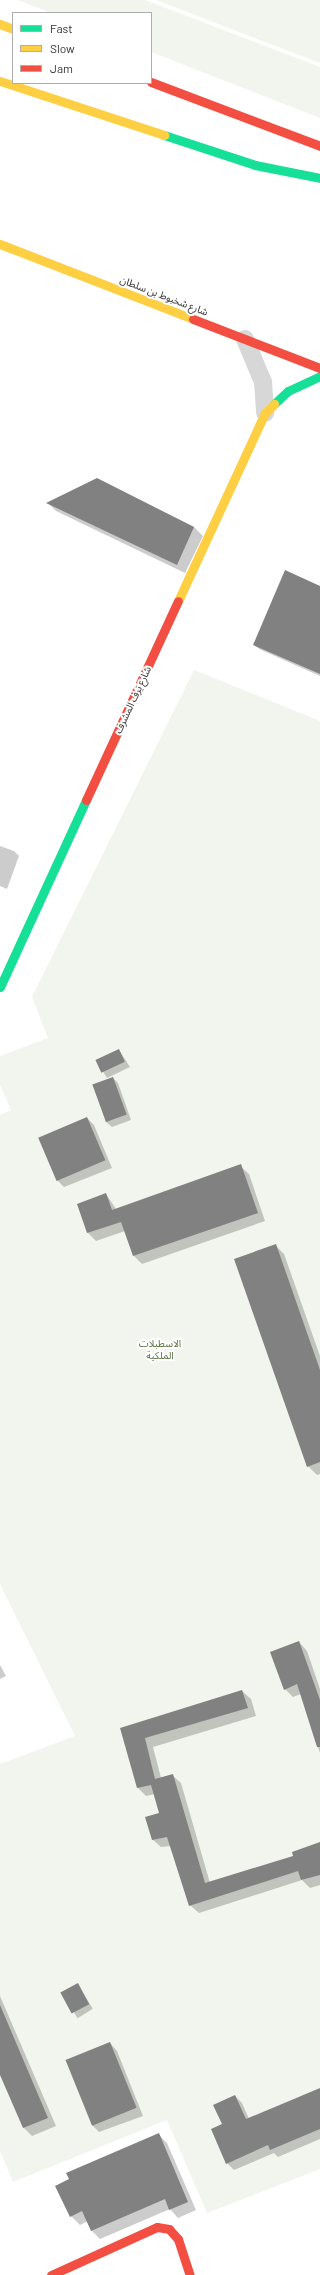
<!DOCTYPE html>
<html>
<head>
<meta charset="utf-8">
<style>
  body { margin:0 }
  #map { position:relative; width:320px; height:2275px; overflow:hidden; background:#fff; font-family:Barlow,"Noto Sans Arabic",sans-serif }
  div>[style] { position:absolute }
  [style*='--x'] { left:calc(var(--x)*1px); top:calc(var(--y)*1px); width:calc(var(--w)*1px); rotate:calc(var(--a)*1deg) }
  .green>* { inset:0; background:#f1f5ed }
  .shadow>* { inset:0; background:#0003; transform-origin:0 0 }
  .building>* { inset:0; background:#818181; transform-origin:0 0 }
  .street>* { height:18px; margin:-9px; padding:0 9px; transform-origin:9px; border-radius:9px; background:#d7d7d7 }
  .fast>* { height:9px; margin:-4.5px; padding:0 4.5px; transform-origin:4.5px; border-radius:4.5px; background:#16e098 }
  .slow>* { height:9px; margin:-4.5px; padding:0 4.5px; transform-origin:4.5px; border-radius:4.5px; background:#ffcf43 }
  .jam>* { height:9px; margin:-4.5px; padding:0 4.5px; transform-origin:4.5px; border-radius:4.5px; background:#f24e42 }
  span { translate:-50% -50%; white-space:nowrap; text-align:center; line-height:1.15; -webkit-text-stroke:4px #fff; paint-order:stroke }
  .street-label { font-size:10px; color:#333 }
  .park-label { font-size:10px; color:#56703f }
  .legend { position:absolute; left:12px; top:12px; width:140px; height:72px; box-sizing:border-box; background:#fff; border:1px solid #adadad; margin:0; padding:5px 7px; list-style:none; font-size:12px; color:#333 }
  .legend li { display:flex; align-items:center; gap:8px; height:20px }
  .legend b { width:20px; border:1px solid #adadad }
</style>
</head>
<body>
<div id="map">
  <div class="green">
    <div style="clip-path:polygon(18px 0,145px 0,320px 67px,320px 118px,151px 52px,151px 13px,51px 13px)"></div>
    <div style="clip-path:polygon(156px 0,320px 0,320px 63px)"></div>
    <div style="clip-path:polygon(194px 670px,320px 721px,320px 2169px,207px 2213px,167px 2120px,13px 2182px,0 2151px,0 1764px,75px 1736px,0 1584px,0 1115px,11px 1110px,0 1085px,0 1056px,48px 1038px,32px 997px)"></div>
  </div>
  <div class="shadow">
    <div style="clip-path:polygon(97px 479px,194px 527px,203px 536px,185px 573px,56px 511px,48px 503px)"></div>
    <div style="clip-path:polygon(320px 587px,320px 676px,259px 649px,254px 644px)"></div>
    <div style="clip-path:polygon(0 846px,14px 851px,19px 856px,7px 889px,0 886px)"></div>
    <div style="clip-path:polygon(119px 1050px,130px 1067px,107px 1078px,96px 1060px)"></div>
    <div style="clip-path:polygon(113px 1078px,118px 1083px,131px 1120px,112px 1127px,106px 1122px,93px 1085px)"></div>
    <div style="clip-path:polygon(87px 1118px,94px 1125px,112px 1168px,64px 1187px,57px 1180px)"></div>
    <div style="clip-path:polygon(240px 1166px,249px 1174px,265px 1221px,142px 1264px,134px 1256px,125px 1231px,96px 1241px,88px 1233px,78px 1204px,106px 1194px,116px 1209px)"></div>
    <div style="clip-path:polygon(275px 1245px,284px 1254px,320px 1356px,320px 1474px,317px 1475px,308px 1466px)"></div>
    <div style="clip-path:polygon(299px 1642px,307px 1651px,320px 1689px,320px 1753px,301px 1694px,293px 1697px,285px 1689px)"></div>
    <div style="clip-path:polygon(0 1665px,6px 1676px,0 1679px)"></div>
    <div style="clip-path:polygon(242px 1691px,251px 1699px,256px 1716px,153px 1747px,161px 1778px,172px 1775px,181px 1783px,210px 1883px,295px 1857px,320px 1843px,320px 1885px,310px 1888px,302px 1880px,199px 1913px,190px 1905px,171px 1846px,161px 1847px,152px 1839px,160px 1814px,155px 1794px,146px 1796px,138px 1788px,121px 1729px)"></div>
    <div style="left:78px;top:1985px;width:28px;height:18px;rotate:58deg"></div>
    <div style="clip-path:polygon(0 1996px,56px 2126px,32px 2136px,24px 2128px,0 2073px)"></div>
    <div style="clip-path:polygon(110px 2043px,117px 2051px,143px 2116px,99px 2132px,92px 2125px)"></div>
    <div style="clip-path:polygon(320px 2089px,320px 2139px,278px 2157px,274px 2153px,234px 2170px,227px 2163px,223px 2124px,235px 2096px,242px 2103px,249px 2119px)"></div>
    <div style="clip-path:polygon(158px 2134px,167px 2143px,196px 2210px,178px 2218px,170px 2209px,100px 2239px,91px 2230px,88px 2221px,80px 2225px,71px 2216px)"></div>
  </div>
  <div class="building">
    <div style="clip-path:polygon(97px 478px,194px 527px,177px 565px,46px 503px)"></div>
    <div style="clip-path:polygon(285px 570px,320px 586px,320px 674px,253px 645px)"></div>
    <div style="left:119px;top:1049px;width:14px;height:26px;rotate:65deg"></div>
    <div style="left:113px;top:1077px;width:40px;height:22px;rotate:70deg"></div>
    <div style="left:87px;top:1117px;width:47px;height:53px;rotate:67deg"></div>
    <div style="clip-path:polygon(241px 1164px,258px 1213px,133px 1256px,121px 1222px,87px 1233px,77px 1204px,106px 1193px,112px 1210px)"></div>
    <div style="clip-path:polygon(276px 1244px,320px 1370px,320px 1462px,307px 1467px,234px 1259px)"></div>
    <div style="clip-path:polygon(299px 1641px,320px 1700px,320px 1747px,317px 1747px,297px 1684px,284px 1690px,270px 1652px)"></div>
    <div style="clip-path:polygon(242px 1690px,248px 1708px,145px 1738px,155px 1779px,173px 1774px,205px 1883px,293px 1856px,292px 1852px,320px 1842px,320px 1875px,301px 1880px,298px 1871px,189px 1906px,167px 1837px,152px 1840px,145px 1817px,159px 1813px,151px 1785px,137px 1788px,120px 1728px)"></div>
    <div style="left:78px;top:1983px;width:24px;height:20px;rotate:62deg"></div>
    <div style="clip-path:polygon(0 2005px,48px 2118px,23px 2128px,0 2075px)"></div>
    <div style="left:110px;top:2042px;width:71px;height:48px;rotate:68deg"></div>
    <div style="clip-path:polygon(320px 2088px,320px 2129px,270px 2150px,268px 2145px,226px 2164px,211px 2129px,222px 2124px,213px 2105px,235px 2095px,246px 2119px)"></div>
    <div style="clip-path:polygon(159px 2133px,188px 2202px,169px 2210px,165px 2199px,91px 2231px,82px 2211px,70px 2217px,55px 2186px,69px 2179px,66px 2173px)"></div>
  </div>
  <div class="street">
    <div style="--x:245;--y:339;--w:47;--a:67.3"></div>
    <div style="--x:263;--y:382;--w:31;--a:86"></div>
  </div>
  <div class="fast">
    <div style="--x:164;--y:135;--w:96;--a:18.2"></div>
    <div style="--x:255;--y:165;--w:66;--a:11.3"></div>
    <div style="--x:274;--y:404;--w:19;--a:-43"></div>
    <div style="--x:288;--y:391;--w:35;--a:-25"></div>
    <div style="--x:0;--y:987;--w:206;--a:-65.3"></div>
  </div>
  <div class="slow">
    <div style="--x:0;--y:24;--w:14;--a:21"></div>
    <div style="--x:0;--y:81;--w:173;--a:18.2"></div>
    <div style="--x:0;--y:244;--w:207;--a:21.2"></div>
    <div style="--x:178;--y:601;--w:207;--a:-65.2"></div>
    <div style="--x:265;--y:413;--w:13;--a:-45"></div>
  </div>
  <div class="jam">
    <div style="--x:151;--y:82;--w:181;--a:20.7"></div>
    <div style="--x:193;--y:319;--w:136;--a:21.1"></div>
    <div style="--x:86;--y:800;--w:219;--a:-65.2"></div>
    <div style="--x:51;--y:2275;--w:116;--a:-24.4"></div>
    <div style="--x:157;--y:2227;--w:12;--a:9"></div>
    <div style="--x:169;--y:2229;--w:13;--a:48"></div>
    <div style="--x:178;--y:2239;--w:38;--a:72"></div>
  </div>
  <div class="street-label">
    <span style="left:164px;top:296px;rotate:21deg">شارع شخبوط بن سلطان</span>
    <span style="left:133px;top:700px;rotate:-65deg">شارع يَرف المشرف</span>
  </div>
  <div class="park-label">
    <span style="left:160px;top:1349px">الاسطبلات<br>الملكية</span>
  </div>
  <ul class="legend">
  <li><b style="height:5px;background:#16e098"></b>Fast</li>
  <li><b style="height:5px;background:#ffcf43"></b>Slow</li>
  <li><b style="height:5px;background:#f24e42"></b>Jam</li>
  </ul>
</div>
</body>
</html>
